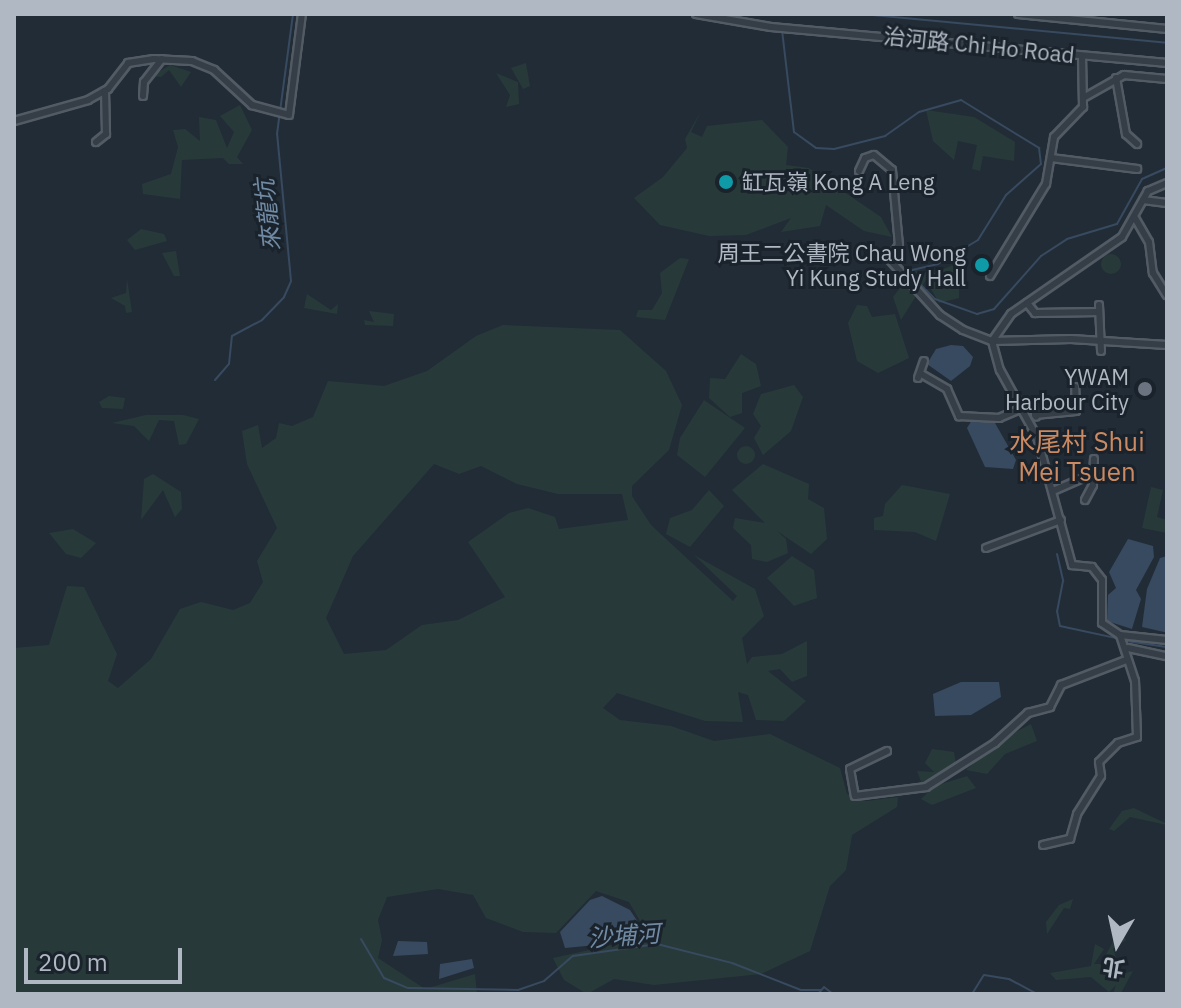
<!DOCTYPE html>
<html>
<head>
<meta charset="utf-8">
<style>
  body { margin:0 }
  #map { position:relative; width:1181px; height:1008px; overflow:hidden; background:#222c36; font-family:"IBM Plex Sans","Noto Sans TC",sans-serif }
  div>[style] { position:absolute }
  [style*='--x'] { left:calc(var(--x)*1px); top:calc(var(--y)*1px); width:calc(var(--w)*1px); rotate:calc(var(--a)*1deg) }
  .green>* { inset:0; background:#273a39 }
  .round { border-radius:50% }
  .water>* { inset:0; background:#384a5f }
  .stream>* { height:2px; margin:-1px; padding:0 1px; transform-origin:1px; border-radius:1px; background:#384a5f }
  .roads { filter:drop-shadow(2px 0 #525b64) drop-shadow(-2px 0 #525b64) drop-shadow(0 2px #525b64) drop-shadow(0 -2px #525b64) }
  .minor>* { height:6px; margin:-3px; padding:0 3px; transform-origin:3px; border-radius:3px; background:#353d47 }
  .dots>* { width:22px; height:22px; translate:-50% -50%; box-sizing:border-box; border:4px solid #1a222b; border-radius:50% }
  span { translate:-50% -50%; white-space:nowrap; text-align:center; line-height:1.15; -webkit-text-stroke:6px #1a222b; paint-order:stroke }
  .street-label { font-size:22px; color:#afb8c3 }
  .poi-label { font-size:22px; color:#afb8c3 }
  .left { translate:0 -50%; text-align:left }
  .right { translate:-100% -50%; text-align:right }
  .water-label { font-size:24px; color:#718ba5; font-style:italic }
  .quarter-label { font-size:26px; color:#cb8a62 }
  .frame { position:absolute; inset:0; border:16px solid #afb8c3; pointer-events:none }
  .north { position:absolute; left:1077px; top:904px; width:80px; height:80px; -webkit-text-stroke:6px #1a222b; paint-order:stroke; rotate:189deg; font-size:22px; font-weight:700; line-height:32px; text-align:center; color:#afb8c3 }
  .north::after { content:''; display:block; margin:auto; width:28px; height:36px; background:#afb8c3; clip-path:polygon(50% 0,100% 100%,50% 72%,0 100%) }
  .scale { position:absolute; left:24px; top:948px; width:158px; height:36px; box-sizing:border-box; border:4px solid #afb8c3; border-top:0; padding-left:10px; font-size:24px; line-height:28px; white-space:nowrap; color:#afb8c3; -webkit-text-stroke:6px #1a222b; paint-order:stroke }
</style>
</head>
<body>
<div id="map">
  <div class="green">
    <div style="clip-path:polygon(526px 63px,530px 86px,523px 89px,511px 68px)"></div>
    <div style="clip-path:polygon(170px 65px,191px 72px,181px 87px,169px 70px,161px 77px,152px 76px)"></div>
    <div style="clip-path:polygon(496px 73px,518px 82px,519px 104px,506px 107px,510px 95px)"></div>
    <div style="clip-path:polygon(240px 105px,252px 130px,237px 157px,243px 164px,229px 164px,223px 158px,182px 160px,180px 199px,143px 194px,142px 184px,171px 174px,178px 147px,173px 130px,185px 129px,200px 141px,199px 117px,216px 120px,227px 148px,234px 132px,220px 116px)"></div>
    <div style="clip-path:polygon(926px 110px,974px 117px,1015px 142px,1014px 161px,983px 156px,980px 171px,972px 169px,977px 145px,958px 141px,954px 160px,933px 141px)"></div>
    <div style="clip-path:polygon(701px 111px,691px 132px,702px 137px,707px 126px,762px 120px,788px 147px,786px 165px,809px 168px,881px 217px,892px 237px,864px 231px,826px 205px,820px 226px,781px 232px,791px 218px,746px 235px,709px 236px,660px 225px,634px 198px,663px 177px,687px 148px,685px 139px)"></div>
    <div style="clip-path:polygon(141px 229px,164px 234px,167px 241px,135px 250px,127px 240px)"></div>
    <div style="clip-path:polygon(176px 251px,180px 276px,174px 276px,162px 253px)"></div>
    <div class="round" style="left:1101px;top:254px;width:20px;height:20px"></div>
    <div style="clip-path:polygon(680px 258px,689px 259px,665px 320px,636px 317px,638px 310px,652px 310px,662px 293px,660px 273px)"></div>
    <div style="clip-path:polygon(967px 259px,959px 270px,959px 298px,939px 303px,926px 280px,901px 320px,893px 297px,914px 270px,935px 273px)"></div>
    <div style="clip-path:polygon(127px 279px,132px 312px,126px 313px,125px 306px,111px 298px,126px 293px)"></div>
    <div style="clip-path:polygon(307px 294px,331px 310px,338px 304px,337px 314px,304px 308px)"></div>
    <div style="clip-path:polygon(857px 305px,867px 306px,872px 317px,895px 314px,909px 358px,878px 373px,857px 361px,848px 323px)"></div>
    <div style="clip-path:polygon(369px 311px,394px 314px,393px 326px,365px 325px,364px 320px,374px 322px)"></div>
    <div style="clip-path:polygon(evenodd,503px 325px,620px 330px,666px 371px,682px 405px,669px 450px,632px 486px,632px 496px,651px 525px,733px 601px,737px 596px,694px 555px,755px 589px,764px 616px,742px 638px,747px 664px,752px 657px,782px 654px,807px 641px,807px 676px,792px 682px,780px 669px,768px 671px,806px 701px,784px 721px,756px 720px,748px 695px,738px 692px,743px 722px,705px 721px,617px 693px,603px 708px,620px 720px,671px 726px,714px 741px,770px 734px,840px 768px,847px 794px,867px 801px,898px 797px,897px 807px,852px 835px,846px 870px,830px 886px,810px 951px,761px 974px,654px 985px,614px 979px,587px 994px,564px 980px,553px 958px,634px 940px,644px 928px,629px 902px,596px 891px,556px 933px,523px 932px,486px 918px,473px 895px,438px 889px,387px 897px,378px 920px,382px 940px,378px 958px,425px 989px,475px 974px,477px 994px,14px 994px,14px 648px,49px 645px,67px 586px,84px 587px,117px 654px,108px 681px,118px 688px,151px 659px,180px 609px,201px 602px,233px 610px,250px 603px,263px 582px,257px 561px,277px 528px,247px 464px,242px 431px,258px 425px,262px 448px,276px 438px,279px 423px,292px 426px,313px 417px,328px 381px,384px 386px,427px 371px,476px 336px,503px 325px,434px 464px,459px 474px,481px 466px,517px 484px,558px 494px,622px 494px,628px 520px,559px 529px,555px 517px,528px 508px,509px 513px,468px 542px,505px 597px,458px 620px,422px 625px,386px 650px,344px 654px,326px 618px,353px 556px,434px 464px)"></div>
    <div style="clip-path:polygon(741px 354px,756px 364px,761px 386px,742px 393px,742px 413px,730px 417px,709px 398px,710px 378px,725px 379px)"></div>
    <div style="clip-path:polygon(794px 385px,803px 397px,791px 431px,763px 455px,754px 438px,761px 426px,753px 414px,761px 394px)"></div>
    <div style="clip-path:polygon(109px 396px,125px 398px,123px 409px,102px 408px,99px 402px)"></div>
    <div style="clip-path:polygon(704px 400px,745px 428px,705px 477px,677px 455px,680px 438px)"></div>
    <div style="clip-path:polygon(146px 415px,183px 415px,199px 419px,186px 444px,179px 445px,174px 421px,159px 420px,149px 441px,134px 426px,112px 423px)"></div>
    <div class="round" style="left:737px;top:446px;width:18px;height:18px"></div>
    <div style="clip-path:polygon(763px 464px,809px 484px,808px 499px,824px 508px,827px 539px,811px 554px,777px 531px,786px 539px,788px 553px,767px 562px,752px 559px,751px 545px,733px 528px,735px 518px,765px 523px,732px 490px)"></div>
    <div style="clip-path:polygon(153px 474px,181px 492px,182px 509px,175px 517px,163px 490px,141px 520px,144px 479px)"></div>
    <div style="clip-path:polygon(902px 485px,950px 494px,936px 541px,915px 532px,874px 530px,874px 518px,883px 516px,885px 504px)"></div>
    <div style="clip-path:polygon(1151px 487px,1163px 490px,1157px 517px,1167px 520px,1167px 533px,1142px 528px)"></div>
    <div style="clip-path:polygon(709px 490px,724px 506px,690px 547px,666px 534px,670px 518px,692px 510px)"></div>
    <div style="clip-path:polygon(73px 529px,96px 543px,81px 558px,66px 554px,49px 533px)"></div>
    <div style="clip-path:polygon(792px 556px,814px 570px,817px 598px,794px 606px,767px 578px)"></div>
    <div style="clip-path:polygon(1031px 724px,1037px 741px,1005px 754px,987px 774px,966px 770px,999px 741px)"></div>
    <div style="clip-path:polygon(932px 749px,954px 752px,956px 764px,922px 784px,917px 771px,934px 772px,925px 763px)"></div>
    <div style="clip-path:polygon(967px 776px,976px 788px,932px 805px,921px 799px,935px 786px)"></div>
    <div style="clip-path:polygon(1134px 808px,1167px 824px,1167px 825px,1130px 817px,1114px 831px,1109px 829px,1122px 811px)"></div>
    <div style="clip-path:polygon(1073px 899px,1070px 909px,1064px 908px,1047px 934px,1046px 922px,1059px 905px)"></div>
    <div style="clip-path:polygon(1119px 930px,1126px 940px,1113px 949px,1118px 963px,1112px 968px,1115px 976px,1133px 971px,1121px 993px,1113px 994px,1116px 985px,1109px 992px,1091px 977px,1056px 980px,1050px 973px,1091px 966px,1095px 944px,1104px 949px,1094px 964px,1101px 964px)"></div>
  </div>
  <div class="water">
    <div style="clip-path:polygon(951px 345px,963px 346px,973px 357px,970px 366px,951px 381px,927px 364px,936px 349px)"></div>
    <div style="clip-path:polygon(972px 420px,995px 423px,1016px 460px,1013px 469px,985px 467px,967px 428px)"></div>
    <div style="clip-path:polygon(1128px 539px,1153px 546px,1154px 557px,1136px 590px,1141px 599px,1132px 629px,1107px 621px,1108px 595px,1116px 588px,1109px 572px)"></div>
    <div style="clip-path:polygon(1167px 556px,1167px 632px,1164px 632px,1142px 627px,1147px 589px,1160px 558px)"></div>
    <div style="clip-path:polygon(961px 682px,999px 682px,1001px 697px,971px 715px,935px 716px,933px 694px)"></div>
    <div style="clip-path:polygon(602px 896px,630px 910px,642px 928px,635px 936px,607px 944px,565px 948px,560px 932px,590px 900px)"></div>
    <div style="clip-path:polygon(398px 941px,427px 942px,428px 954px,393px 956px)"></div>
    <div style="clip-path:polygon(472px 959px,474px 968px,439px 979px,440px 964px)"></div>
  </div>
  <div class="stream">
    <div style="--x:862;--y:14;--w:306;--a:5.4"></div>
    <div style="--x:782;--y:30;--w:103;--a:83.3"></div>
    <div style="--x:794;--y:132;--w:27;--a:36"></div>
    <div style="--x:816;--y:148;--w:18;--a:3"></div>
    <div style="--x:834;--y:149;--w:53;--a:-14.3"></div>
    <div style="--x:885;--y:136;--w:42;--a:-35.2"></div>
    <div style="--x:919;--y:112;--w:44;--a:-15.9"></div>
    <div style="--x:961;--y:100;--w:92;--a:31.6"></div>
    <div style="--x:1039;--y:148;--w:16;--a:83"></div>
    <div style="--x:1041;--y:164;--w:47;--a:138.5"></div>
    <div style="--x:1006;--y:195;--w:53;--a:121.9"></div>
    <div style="--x:978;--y:240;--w:47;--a:149"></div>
    <div style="--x:938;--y:264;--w:32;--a:167"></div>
    <div style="--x:908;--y:272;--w:38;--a:45"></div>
    <div style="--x:935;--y:299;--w:45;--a:19.7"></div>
    <div style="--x:977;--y:314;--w:18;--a:-16"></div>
    <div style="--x:994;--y:309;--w:71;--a:-48.4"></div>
    <div style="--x:1041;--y:256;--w:31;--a:-33"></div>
    <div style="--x:1067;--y:239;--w:52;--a:-16.7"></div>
    <div style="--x:1117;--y:224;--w:51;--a:-60.9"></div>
    <div style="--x:1142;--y:179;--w:27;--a:-24"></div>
    <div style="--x:215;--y:380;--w:21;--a:-49"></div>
    <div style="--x:229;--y:364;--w:28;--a:-84"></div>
    <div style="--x:232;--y:336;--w:34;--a:-28"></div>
    <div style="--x:262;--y:320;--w:32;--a:-46"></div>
    <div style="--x:284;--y:297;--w:17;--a:-66"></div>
    <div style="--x:291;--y:281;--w:148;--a:-95.4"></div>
    <div style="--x:277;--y:134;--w:121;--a:-82.4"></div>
    <div style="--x:1057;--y:554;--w:28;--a:77"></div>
    <div style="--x:1063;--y:581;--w:31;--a:101"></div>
    <div style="--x:1057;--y:611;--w:15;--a:79"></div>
    <div style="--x:1060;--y:626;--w:61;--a:12.2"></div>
    <div style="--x:1126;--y:641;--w:41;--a:8.3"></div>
    <div style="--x:361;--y:939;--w:45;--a:59.5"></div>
    <div style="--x:384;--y:978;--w:26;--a:23"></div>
    <div style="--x:408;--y:988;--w:110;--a:1"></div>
    <div style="--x:518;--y:990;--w:28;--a:-19"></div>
    <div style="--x:544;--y:981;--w:38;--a:-41"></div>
    <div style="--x:573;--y:956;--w:85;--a:-8.1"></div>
    <div style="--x:657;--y:944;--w:77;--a:14.2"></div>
    <div style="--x:732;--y:963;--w:74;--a:21.4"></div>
    <div style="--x:801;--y:990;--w:20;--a:0"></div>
    <div style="--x:818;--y:994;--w:9;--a:-49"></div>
    <div style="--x:824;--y:987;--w:11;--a:38"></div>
    <div style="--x:972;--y:994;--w:22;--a:-58"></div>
    <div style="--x:984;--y:975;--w:25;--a:9"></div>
    <div style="--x:1009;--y:979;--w:32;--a:28"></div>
  </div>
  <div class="roads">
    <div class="minor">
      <div style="--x:696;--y:14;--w:76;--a:9.8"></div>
      <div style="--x:771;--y:27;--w:398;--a:5.2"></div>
      <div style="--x:1018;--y:14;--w:150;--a:5.7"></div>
      <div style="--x:1116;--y:78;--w:57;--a:79.9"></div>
      <div style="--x:1126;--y:134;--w:15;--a:42"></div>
      <div style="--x:143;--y:96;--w:14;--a:-86"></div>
      <div style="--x:144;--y:82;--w:29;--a:-52"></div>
      <div style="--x:1085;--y:97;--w:45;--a:-29.4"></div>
      <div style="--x:1124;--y:75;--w:43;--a:5.3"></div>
      <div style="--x:14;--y:121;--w:77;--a:-15.8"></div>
      <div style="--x:88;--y:100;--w:23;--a:-29"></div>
      <div style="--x:108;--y:89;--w:33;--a:-52"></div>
      <div style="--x:128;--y:63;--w:26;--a:-9"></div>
      <div style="--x:154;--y:59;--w:38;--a:3"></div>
      <div style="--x:192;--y:61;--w:24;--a:22"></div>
      <div style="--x:214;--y:70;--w:52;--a:42.6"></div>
      <div style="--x:252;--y:105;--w:38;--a:15"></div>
      <div style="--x:289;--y:115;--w:102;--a:-82.7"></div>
      <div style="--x:96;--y:142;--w:13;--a:-39"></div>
      <div style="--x:106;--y:134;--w:43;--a:-91.3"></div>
      <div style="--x:1051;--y:158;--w:87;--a:7.3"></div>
      <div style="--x:859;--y:171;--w:14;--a:-65"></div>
      <div style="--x:865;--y:158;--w:9;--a:-18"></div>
      <div style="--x:874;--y:155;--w:23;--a:40"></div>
      <div style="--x:892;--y:170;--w:75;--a:84.7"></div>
      <div style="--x:899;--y:245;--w:17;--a:126"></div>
      <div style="--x:889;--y:259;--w:76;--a:47.7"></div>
      <div style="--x:940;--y:315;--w:27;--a:33"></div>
      <div style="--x:963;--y:330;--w:31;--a:21"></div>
      <div style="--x:992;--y:341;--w:79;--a:-1.5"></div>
      <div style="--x:1071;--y:339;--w:96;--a:3.6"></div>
      <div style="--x:1167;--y:183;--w:21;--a:157"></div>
      <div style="--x:1148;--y:191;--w:53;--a:119.5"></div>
      <div style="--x:1122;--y:237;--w:135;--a:145.3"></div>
      <div style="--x:1011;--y:314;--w:33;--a:125"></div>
      <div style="--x:992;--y:341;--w:30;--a:75"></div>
      <div style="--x:1000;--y:370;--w:77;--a:61.1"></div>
      <div style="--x:1037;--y:437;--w:133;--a:74.7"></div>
      <div style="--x:1072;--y:565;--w:20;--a:6"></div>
      <div style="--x:1092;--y:567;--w:16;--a:52"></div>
      <div style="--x:1102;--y:580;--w:43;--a:90"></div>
      <div style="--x:1102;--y:623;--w:22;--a:34"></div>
      <div style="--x:1120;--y:635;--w:47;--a:6.1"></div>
      <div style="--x:1143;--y:200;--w:24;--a:7"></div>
      <div style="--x:1135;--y:218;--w:28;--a:60"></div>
      <div style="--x:1149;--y:242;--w:31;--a:83"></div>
      <div style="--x:1153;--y:273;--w:26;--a:58"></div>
      <div style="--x:990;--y:276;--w:108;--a:-58.7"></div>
      <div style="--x:1046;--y:184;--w:48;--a:-80.3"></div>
      <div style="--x:1054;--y:137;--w:42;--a:-46"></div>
      <div style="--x:1083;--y:107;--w:51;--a:-91.1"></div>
      <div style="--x:1027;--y:303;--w:13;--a:51"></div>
      <div style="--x:1035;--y:313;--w:64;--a:-0.9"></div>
      <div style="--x:1099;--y:305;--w:46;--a:87.5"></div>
      <div style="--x:923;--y:375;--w:28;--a:30"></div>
      <div style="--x:947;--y:389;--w:30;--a:66"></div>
      <div style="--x:959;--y:416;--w:40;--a:2.9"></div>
      <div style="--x:999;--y:418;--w:25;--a:-23"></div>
      <div style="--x:918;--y:378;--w:18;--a:-71"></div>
      <div style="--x:1017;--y:400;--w:17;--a:17"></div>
      <div style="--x:1033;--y:405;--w:12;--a:76"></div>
      <div style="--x:1035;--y:415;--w:41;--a:-5.6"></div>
      <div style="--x:1076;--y:411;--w:24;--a:-92"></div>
      <div style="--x:1053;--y:491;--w:45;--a:-23.7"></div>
      <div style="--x:1085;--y:500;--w:17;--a:-62"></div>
      <div style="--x:1093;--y:485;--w:26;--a:-88"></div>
      <div style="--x:986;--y:548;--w:80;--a:-20.5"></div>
      <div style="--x:1128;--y:648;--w:40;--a:12"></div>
      <div style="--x:887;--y:751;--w:41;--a:154.1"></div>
      <div style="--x:850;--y:769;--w:27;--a:80"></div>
      <div style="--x:855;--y:796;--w:72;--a:-7.2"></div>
      <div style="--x:926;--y:787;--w:82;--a:-32.5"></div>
      <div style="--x:995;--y:743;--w:45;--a:-42.3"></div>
      <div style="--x:1028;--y:713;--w:23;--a:-15"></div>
      <div style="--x:1050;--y:707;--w:25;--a:-63"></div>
      <div style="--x:1061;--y:685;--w:70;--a:-21"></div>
      <div style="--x:1043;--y:845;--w:28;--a:-13"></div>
      <div style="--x:1070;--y:839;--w:26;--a:-74"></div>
      <div style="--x:1077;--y:814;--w:45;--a:-57.7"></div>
      <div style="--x:1101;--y:776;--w:14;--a:-98"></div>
      <div style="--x:1099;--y:762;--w:27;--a:-45"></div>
      <div style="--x:1118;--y:743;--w:20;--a:-18"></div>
      <div style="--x:1137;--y:737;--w:56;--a:-92"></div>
      <div style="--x:1135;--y:681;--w:48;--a:-108.1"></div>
    </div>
  </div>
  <div class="dots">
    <div style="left:726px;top:182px;background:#0f9aa8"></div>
    <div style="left:982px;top:265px;background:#0f9aa8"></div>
    <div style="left:1145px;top:389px;background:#6b7280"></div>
  </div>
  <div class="street-label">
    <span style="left:979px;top:45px;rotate:6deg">治河路 Chi Ho Road</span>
  </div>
  <div class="poi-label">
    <span class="left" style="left:742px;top:182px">缸瓦嶺 Kong A Leng</span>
    <span class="right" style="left:966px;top:265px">周王二公書院 Chau Wong<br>Yi Kung Study Hall</span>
    <span class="right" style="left:1129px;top:389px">YWAM<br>Harbour City</span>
  </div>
  <div class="water-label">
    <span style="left:268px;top:215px;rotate:-96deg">來龍坑</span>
    <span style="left:624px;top:936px;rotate:-4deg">沙埔河</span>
  </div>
  <div class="quarter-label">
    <span style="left:1077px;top:457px">水尾村 Shui<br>Mei Tsuen</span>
  </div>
  <div class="frame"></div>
  <div class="north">北</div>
  <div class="scale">200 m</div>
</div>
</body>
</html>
